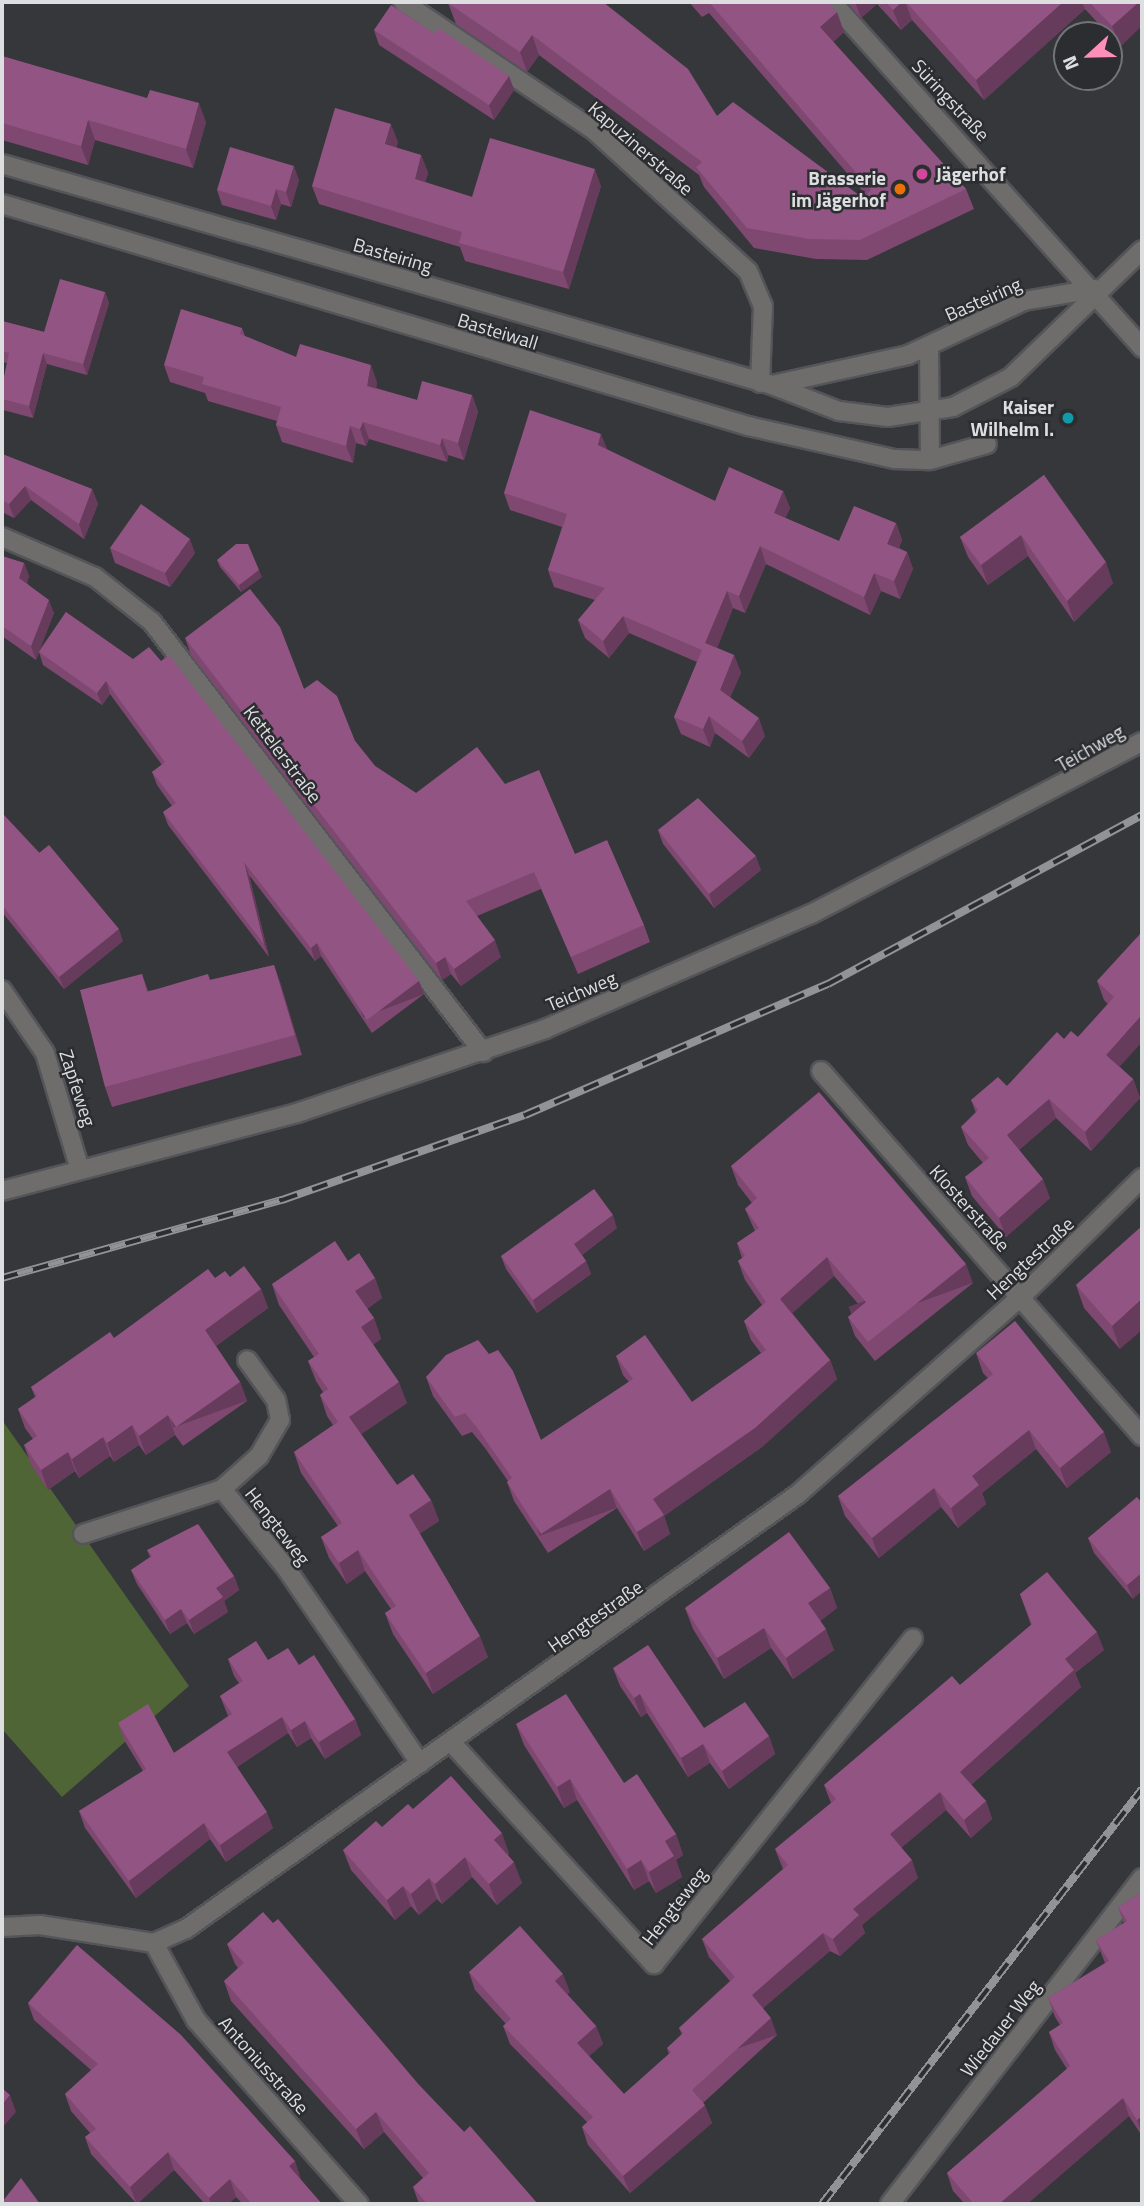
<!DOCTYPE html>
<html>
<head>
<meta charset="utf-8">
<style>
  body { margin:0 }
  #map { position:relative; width:1144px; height:2206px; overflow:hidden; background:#36373b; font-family:"Titillium Web",sans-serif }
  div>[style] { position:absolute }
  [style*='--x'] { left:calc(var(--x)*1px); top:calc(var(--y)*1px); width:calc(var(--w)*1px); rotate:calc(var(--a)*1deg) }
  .green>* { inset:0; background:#4f6536 }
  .roads { filter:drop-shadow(2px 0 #545559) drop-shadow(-2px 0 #545559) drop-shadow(0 2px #545559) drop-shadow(0 -2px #545559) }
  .minor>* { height:18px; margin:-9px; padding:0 9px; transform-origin:9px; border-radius:9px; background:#6e6d6b }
  .rail>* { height:8px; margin-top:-4px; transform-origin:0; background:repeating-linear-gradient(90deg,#2c2d31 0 16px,#929396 0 32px); box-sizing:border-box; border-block:2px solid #929396 }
  .wall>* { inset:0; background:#7e4871 }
  .shaded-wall>* { inset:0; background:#663b5c; transform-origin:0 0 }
  .building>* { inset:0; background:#925483 }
  .dots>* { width:19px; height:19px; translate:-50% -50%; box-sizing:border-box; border:4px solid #2c2d31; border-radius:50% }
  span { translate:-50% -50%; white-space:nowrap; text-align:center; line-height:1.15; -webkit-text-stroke:5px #2c2d31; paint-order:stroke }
  .street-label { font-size:19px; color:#dddee0 }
  .poi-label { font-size:19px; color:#dddee0; font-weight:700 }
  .left { translate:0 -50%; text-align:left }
  .right { translate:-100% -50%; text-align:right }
  .frame { position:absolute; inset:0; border:4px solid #dddee0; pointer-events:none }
  .north { position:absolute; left:1053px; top:21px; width:70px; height:70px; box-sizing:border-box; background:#2c2d31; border:2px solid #737477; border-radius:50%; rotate:248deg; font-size:19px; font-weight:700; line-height:28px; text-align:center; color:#dddee0 }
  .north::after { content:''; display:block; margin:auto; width:24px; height:32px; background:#ff8eb9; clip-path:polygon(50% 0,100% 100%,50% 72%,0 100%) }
</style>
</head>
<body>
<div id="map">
  <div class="green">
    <div style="clip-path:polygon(2px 1420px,189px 1686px,62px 1797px,2px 1729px)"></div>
  </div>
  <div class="roads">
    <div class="minor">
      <div style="--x:403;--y:2;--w:231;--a:33.9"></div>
      <div style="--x:595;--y:131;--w:207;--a:42.5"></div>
      <div style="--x:748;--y:271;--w:38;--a:67"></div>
      <div style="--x:763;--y:306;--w:77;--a:92.2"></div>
      <div style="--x:832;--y:2;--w:465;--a:48.1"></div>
      <div style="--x:2;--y:164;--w:801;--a:16.01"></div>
      <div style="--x:772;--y:385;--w:72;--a:21.2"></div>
      <div style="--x:839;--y:411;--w:49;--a:7"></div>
      <div style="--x:888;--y:417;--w:66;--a:-8.7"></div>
      <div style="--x:953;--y:407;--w:65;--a:-27.3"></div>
      <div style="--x:1011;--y:377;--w:182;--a:-44.1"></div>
      <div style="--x:2;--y:204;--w:778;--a:16.57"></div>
      <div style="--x:748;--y:426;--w:151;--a:12.7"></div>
      <div style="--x:895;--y:459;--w:35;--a:2"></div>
      <div style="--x:930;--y:460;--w:59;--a:-15.7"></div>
      <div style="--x:929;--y:346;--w:114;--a:89.5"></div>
      <div style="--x:772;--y:385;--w:139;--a:-12.4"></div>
      <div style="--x:908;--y:355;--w:128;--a:-25"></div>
      <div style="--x:1024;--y:301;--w:72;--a:-9.6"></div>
      <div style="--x:2;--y:537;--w:101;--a:23.3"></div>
      <div style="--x:95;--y:577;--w:73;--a:38.3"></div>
      <div style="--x:152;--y:622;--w:543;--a:52.41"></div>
      <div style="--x:2;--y:990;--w:76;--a:55.7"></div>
      <div style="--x:45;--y:1053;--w:122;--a:73.3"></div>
      <div style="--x:821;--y:1071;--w:486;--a:48.7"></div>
      <div style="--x:2;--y:1191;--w:305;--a:-14.8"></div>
      <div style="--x:297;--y:1113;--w:262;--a:-18.7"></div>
      <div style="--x:545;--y:1029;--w:290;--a:-23.4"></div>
      <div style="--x:811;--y:914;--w:373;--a:-27.5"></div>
      <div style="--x:222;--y:1489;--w:102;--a:51"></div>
      <div style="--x:286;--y:1568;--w:237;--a:55.5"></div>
      <div style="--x:83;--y:1534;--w:146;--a:-17.9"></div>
      <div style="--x:222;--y:1489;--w:50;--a:-41.7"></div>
      <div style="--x:259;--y:1456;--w:42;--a:-59.7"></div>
      <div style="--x:280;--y:1420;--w:20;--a:-101"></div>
      <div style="--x:276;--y:1400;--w:49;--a:-125.9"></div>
      <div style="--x:451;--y:1742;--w:301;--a:47.6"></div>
      <div style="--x:654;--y:1964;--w:416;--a:-51.5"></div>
      <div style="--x:2;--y:1927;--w:38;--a:-3"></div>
      <div style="--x:40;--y:1925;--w:115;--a:9"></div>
      <div style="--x:154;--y:1943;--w:35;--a:-24"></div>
      <div style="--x:186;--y:1929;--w:751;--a:-35.4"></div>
      <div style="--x:798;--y:1494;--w:298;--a:-41.5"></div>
      <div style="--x:1021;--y:1297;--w:170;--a:-44.5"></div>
      <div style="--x:154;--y:1943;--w:88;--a:61.4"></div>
      <div style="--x:196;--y:2020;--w:246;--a:48.5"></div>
      <div style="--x:890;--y:2204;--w:412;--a:-52.3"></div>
    </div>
  </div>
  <div class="rail">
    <div style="--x:2;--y:1278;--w:291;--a:-15.6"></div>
    <div style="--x:282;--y:1200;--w:257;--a:-19.3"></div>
    <div style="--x:525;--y:1115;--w:330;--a:-23.4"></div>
    <div style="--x:828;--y:984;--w:357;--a:-28.3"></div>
    <div style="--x:822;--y:2204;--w:524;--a:-52.36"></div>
  </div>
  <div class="wall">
    <div style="clip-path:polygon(603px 2px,717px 116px,863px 198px,866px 195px,709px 13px,702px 17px,689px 2px,828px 2px,844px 32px,833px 42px,966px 189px,974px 209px,867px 260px,816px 259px,754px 248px,704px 187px,699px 175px,539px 55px,527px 72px,456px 24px,448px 3px)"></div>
    <div style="clip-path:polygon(847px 2px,1142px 2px,1120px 47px,1085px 9px,984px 100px,912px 20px,901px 30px,877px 4px,861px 18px)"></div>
    <div style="clip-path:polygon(374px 30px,435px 34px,509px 76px,514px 90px,494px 120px,379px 45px)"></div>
    <div style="clip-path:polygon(2px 56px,206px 122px,193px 168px,95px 140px,88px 165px,2px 140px)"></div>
    <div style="clip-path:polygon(398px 142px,396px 148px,421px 155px,428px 173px,425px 182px,472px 197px,601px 186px,569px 289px,465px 261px,460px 247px,319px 204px,312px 186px)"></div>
    <div style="clip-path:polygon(299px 180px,291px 207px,281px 204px,276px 220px,222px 205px,217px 190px)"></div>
    <div style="clip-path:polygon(105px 292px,109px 303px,87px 375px,47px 364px,33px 418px,3px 410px,2px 406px,2px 387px,7px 363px,2px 362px,2px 321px,44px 332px)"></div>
    <div style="clip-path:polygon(242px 328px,245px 336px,296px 357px,377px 382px,376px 388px,417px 400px,472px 395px,478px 412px,464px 460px,448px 455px,447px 462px,369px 439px,366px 446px,356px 443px,353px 463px,282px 442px,276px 425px,277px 421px,208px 401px,205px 393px,170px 382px,164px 365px)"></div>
    <div style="clip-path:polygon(607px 450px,715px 501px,783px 491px,790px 508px,785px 518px,839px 541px,896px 523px,902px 540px,899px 548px,907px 552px,913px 569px,900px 599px,881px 591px,870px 615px,766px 564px,745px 613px,733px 608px,717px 648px,734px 655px,741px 673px,730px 697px,765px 736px,749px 758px,715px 733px,710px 747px,681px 734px,674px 717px,697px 662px,629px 633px,609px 658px,585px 638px,578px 620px,595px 600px,554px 587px,548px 570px,562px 527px,510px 510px,504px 493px)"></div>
    <div style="clip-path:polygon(2px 454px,92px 489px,98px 504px,84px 539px,31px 500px,14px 518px,2px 512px)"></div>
    <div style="clip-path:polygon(1044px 475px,1113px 583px,1074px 622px,1028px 556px,988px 585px,968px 557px,960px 537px)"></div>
    <div style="clip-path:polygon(110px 548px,195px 553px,170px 587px,115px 563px)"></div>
    <div style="clip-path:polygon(2px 556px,24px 563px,29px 576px,27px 583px,54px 613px,39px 651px,66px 612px,419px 981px,424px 994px,372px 1033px,321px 956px,315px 961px,249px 875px,269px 957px,168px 825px,163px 812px,172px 806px,157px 785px,152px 772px,162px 765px,110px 694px,102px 705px,43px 665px,39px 652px,36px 660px,2px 636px)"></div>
    <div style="clip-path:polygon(217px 560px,262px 577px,241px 592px,220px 567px)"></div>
    <div style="clip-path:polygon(185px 638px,304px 689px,355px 741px,375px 766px,416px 793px,505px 784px,644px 925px,650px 942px,578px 974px,541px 889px,477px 916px,501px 957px,461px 986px,451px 974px,442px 980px,191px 655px)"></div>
    <div style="clip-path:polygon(2px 813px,123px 941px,64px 989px,2px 912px)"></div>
    <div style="clip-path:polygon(658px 830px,761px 870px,714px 908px,663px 844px)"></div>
    <div style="clip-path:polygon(1142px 932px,1120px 1067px,1133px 1079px,1140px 1098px,1091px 1151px,1056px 1118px,1019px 1150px,1050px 1198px,1006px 1237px,972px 1196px,965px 1177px,983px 1163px,968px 1145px,961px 1127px,976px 1113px,971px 1100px,1007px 1086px,1064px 1039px,1078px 1037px,1108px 1004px,1104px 1000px,1097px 981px)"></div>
    <div style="clip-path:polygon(274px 965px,281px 985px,302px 1055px,112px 1107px,105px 1087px,142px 974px,148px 991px,210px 980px)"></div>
    <div style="clip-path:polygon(731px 1166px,973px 1283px,875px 1361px,855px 1336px,848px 1317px,861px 1307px,834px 1276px,792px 1313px,830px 1360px,837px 1379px,762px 1447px,664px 1516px,670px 1534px,644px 1551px,617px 1508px,548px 1553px,514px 1501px,507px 1482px,508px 1481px,485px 1448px,472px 1432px,462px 1436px,433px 1396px,426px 1377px,541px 1440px,629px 1382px,623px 1375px,616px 1356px,692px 1402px,761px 1353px,751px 1340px,744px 1321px,762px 1305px,745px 1280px,738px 1261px,742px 1258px,737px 1243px,755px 1231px,745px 1209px,752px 1203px,738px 1185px)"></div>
    <div style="clip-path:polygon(1142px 1226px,1120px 1349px,1084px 1308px,1076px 1285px)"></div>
    <div style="clip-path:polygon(617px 1228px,582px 1255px,586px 1261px,591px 1274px,537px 1313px,506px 1269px,501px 1256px)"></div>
    <div style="clip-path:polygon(348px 1261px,375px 1278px,382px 1298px,367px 1309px,374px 1318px,381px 1339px,373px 1344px,407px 1403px,361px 1434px,397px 1485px,431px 1500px,439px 1521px,419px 1534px,488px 1657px,433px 1694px,393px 1634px,385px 1613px,391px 1609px,365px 1571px,347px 1584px,329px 1558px,321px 1537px,338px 1526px,301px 1473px,294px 1452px,333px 1425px,327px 1416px,320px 1395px,323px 1392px,316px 1381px,308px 1361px,314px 1357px,279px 1305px,272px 1284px)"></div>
    <div style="clip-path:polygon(215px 1278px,261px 1289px,268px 1308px,216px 1346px,240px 1382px,247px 1401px,183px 1446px,175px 1435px,146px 1455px,139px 1445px,114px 1462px,110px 1456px,79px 1478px,75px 1471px,48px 1490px,31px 1465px,24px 1445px,33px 1439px,25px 1428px,18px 1409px,35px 1397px,31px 1387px)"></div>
    <div style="clip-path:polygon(976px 1353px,1111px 1452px,1067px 1488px,1036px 1449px,982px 1493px,986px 1504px,958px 1528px,941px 1507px,879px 1558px,845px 1516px,838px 1496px,988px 1378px,983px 1373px)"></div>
    <div style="clip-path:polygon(1142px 1503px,1133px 1599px,1094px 1553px,1088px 1538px)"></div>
    <div style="clip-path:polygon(147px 1550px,234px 1576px,239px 1590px,224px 1601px,228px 1612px,194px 1634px,187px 1623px,170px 1634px,137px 1584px,131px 1570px,150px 1557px)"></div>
    <div style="clip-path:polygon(830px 1588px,837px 1608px,820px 1621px,834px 1650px,793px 1679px,771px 1648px,724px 1679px,693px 1629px,685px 1608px)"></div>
    <div style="clip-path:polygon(1020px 1594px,1104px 1650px,1075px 1673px,1081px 1687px,971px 1785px,986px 1801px,992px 1819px,971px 1838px,946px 1810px,901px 1848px,918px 1878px,862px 1925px,865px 1933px,840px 1956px,830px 1951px,763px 2008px,777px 2035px,703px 2103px,712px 2123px,630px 2193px,588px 2145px,582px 2127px,587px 2122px,510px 2044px,503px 2026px,506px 2024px,475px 1990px,469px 1972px,570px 1992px,567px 1994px,596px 2026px,603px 2044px,589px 2056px,624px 2094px,669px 2054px,667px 2048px,682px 2035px,679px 2028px,730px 1981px,709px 1957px,702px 1939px,783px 1869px,775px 1849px,831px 1803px,824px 1785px,960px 1685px,1031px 1625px)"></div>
    <div style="clip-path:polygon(228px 1659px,268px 1660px,299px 1665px,355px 1719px,361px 1735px,325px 1759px,311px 1738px,297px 1747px,288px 1733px,237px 1767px,273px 1828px,226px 1862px,210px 1839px,136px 1898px,85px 1828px,79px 1811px,143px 1771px,124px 1740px,118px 1723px,174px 1753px,228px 1716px,220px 1696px,239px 1683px,234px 1676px)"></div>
    <div style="clip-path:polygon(613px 1668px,704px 1728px,769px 1736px,775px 1754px,729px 1789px,710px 1763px,688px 1777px,647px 1713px,641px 1717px,620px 1686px)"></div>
    <div style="clip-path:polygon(516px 1724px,624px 1783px,676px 1834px,683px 1855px,676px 1860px,682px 1877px,656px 1893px,649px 1881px,634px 1890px,577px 1800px,564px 1808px,524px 1745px)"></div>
    <div style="clip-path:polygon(413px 1809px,509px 1853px,508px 1855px,522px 1883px,497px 1905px,472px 1877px,442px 1904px,437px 1899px,419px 1915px,411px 1906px,395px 1920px,351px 1870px,343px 1850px)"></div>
    <div style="clip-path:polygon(1142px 1892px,1142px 2136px,1129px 2116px,1027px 2204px,965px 2204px,953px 2191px,947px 2173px,1067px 2069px,1055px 2050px,1049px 2032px,1060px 2025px,1055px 2017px,1048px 1998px,1105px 1963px,1096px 1940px,1124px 1923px,1118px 1907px)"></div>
    <div style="clip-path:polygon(227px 1944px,420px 2086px,464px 2132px,538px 2204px,419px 2204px,413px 2187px,423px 2178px,384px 2132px,364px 2149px,231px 2001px,224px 1981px,238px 1968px,235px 1964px)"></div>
    <div style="clip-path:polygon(28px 2003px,295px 2161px,300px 2179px,322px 2204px,243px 2204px,236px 2197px,228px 2204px,205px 2204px,174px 2170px,137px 2204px,91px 2154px,85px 2137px,90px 2133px,71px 2111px,65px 2094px,91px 2070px,34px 2020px)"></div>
  </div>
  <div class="shaded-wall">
    <div style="clip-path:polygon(855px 2px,876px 2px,877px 4px,861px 18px)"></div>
    <div style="clip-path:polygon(902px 2px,905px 2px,912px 20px,901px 30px,893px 10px)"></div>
    <div style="clip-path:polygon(1063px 2px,1082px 2px,1085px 9px,984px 100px,976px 80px)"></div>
    <div style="clip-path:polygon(1139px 2px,1142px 2px,1142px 26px,1120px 47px,1112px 26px)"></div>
    <div style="clip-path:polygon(837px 12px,844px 32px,827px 47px,820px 27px)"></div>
    <div style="clip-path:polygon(532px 35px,539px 55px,527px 72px,520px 52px)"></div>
    <div style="clip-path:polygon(509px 76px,514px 90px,494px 120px,489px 105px)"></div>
    <div style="clip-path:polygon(199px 103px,206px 122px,193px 168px,186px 149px)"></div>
    <div style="clip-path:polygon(88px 120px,95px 140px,88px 165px,81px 146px)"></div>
    <div style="clip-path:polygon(391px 124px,398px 142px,392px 162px,385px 144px)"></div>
    <div style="clip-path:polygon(421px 155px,428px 173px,421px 197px,415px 179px)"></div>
    <div style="clip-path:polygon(294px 166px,299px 180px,291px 207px,286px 192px)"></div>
    <div style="clip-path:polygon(595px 169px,601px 186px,569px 289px,563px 272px)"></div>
    <div style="clip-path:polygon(276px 189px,281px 204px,276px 220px,271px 206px)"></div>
    <div style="clip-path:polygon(105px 292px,109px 303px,87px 375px,83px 364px)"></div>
    <div style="clip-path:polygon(43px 353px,47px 364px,33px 418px,29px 406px)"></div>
    <div style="clip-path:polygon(371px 365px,377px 382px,373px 403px,367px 386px)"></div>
    <div style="clip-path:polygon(472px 395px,478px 412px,464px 460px,458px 443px)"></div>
    <div style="clip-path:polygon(363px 422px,369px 439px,366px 446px,360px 429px)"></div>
    <div style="clip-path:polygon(350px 426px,356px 443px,353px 463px,346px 446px)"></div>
    <div style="clip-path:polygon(601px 434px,608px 451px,598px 445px)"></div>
    <div style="clip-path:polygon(442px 438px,448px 455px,447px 462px,440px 445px)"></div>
    <div style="clip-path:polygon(25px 486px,31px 500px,14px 518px,9px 504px)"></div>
    <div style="clip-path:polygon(92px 489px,98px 504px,84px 539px,79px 524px)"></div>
    <div style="clip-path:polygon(783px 491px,790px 508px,780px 531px,774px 513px)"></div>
    <div style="clip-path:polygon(896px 523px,902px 540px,893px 561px,887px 544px)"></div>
    <div style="clip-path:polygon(1021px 535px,1028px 556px,988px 585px,981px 565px)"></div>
    <div style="clip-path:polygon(190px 539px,195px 553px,170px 587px,165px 573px)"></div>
    <div style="clip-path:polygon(760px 546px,766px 564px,745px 613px,739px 596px)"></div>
    <div style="clip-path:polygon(907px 552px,913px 569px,900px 599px,894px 581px)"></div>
    <div style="clip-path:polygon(1106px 562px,1113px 583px,1074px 622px,1067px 601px)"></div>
    <div style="clip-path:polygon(24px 563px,29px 576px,24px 592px,19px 578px)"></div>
    <div style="clip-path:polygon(259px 570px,262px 577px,241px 592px,239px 585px)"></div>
    <div style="clip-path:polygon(874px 573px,881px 591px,870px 615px,864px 597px)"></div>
    <div style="clip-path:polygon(727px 591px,733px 608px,712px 661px,705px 643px)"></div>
    <div style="clip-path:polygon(49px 600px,54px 613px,36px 660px,31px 646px)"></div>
    <div style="clip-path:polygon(623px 616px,629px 633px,609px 658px,603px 641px)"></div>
    <div style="clip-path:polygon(734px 655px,741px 673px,726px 707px,720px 690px)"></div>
    <div style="clip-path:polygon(106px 681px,110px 694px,102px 705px,97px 693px)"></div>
    <div style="clip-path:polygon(709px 716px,715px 733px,710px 747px,703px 729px)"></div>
    <div style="clip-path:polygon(759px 718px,765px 736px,749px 758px,742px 741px)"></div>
    <div style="clip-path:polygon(756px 856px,761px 870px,714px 908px,709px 894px)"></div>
    <div style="clip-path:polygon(244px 862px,249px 875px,269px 957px,264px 944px)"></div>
    <div style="clip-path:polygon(119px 929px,123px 941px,64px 989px,59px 977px)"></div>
    <div style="clip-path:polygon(495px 940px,501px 957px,461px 986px,454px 969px)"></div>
    <div style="clip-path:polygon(317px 943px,321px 956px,315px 961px,311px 948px)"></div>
    <div style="clip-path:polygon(445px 957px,451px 974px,442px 980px,436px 963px)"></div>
    <div style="clip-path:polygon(274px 965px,281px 985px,302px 1055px,295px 1035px)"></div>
    <div style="left:419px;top:981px;width:14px;height:65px;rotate:69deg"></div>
    <div style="clip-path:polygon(1142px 1015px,1142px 1042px,1113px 1074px,1106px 1055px)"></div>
    <div style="clip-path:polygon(1133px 1079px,1140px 1098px,1091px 1151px,1085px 1132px)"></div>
    <div style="clip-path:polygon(1049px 1099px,1056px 1118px,1014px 1154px,1007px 1135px)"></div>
    <div style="clip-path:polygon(1043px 1179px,1050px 1198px,1006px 1237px,999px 1218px)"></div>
    <div style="clip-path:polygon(613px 1215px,617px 1228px,579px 1257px,574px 1244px)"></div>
    <div style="clip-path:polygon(827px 1257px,834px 1276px,787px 1318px,780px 1299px)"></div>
    <div style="clip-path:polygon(586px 1261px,591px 1274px,537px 1313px,533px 1300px)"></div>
    <div style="left:966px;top:1264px;width:20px;height:125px;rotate:70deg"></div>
    <div style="clip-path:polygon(375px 1278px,382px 1298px,363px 1312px,355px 1291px)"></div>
    <div style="clip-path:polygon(261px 1289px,268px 1308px,212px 1349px,205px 1330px)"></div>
    <div style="clip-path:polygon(1142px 1299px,1142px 1330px,1120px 1349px,1112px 1326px)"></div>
    <div style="clip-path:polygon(374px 1318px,381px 1339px,369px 1348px,361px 1327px)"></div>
    <div style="clip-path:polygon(830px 1360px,837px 1379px,762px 1447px,664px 1516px,670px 1534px,644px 1551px,637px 1532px,653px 1499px)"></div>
    <div style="left:240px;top:1382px;width:20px;height:78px;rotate:70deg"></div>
    <div style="clip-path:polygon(399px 1382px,407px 1403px,357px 1437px,349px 1417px)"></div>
    <div style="clip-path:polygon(168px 1415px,175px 1435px,146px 1455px,139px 1436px)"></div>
    <div style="clip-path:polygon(132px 1425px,139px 1445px,114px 1462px,107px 1443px)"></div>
    <div style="clip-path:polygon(1029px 1430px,1036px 1449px,982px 1493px,986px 1504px,958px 1528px,951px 1508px,972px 1476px)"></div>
    <div style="clip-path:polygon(1104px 1432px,1111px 1452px,1067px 1488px,1060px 1468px)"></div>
    <div style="clip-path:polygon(103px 1437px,110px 1456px,79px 1478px,72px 1459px)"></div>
    <div style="clip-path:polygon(68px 1452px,75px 1471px,48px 1490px,41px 1470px)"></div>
    <div style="clip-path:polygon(934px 1488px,941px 1507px,879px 1558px,872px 1538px)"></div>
    <div style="left:610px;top:1489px;width:20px;height:82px;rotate:70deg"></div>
    <div style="clip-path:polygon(431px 1500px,439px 1521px,416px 1536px,409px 1515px)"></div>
    <div style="clip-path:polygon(358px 1550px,365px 1571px,347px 1584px,339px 1563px)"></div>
    <div style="clip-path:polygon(1142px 1573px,1142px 1591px,1133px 1599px,1127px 1585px)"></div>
    <div style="clip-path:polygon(234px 1576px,239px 1590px,224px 1601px,228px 1612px,194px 1634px,189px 1620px,216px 1588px)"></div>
    <div style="clip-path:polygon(830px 1588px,837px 1608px,816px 1624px,808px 1603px)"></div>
    <div style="clip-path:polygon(181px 1609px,187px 1623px,170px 1634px,165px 1620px)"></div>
    <div style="clip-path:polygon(764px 1628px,771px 1648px,724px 1679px,717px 1658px)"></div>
    <div style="clip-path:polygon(826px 1629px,834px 1650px,793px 1679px,786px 1658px)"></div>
    <div style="clip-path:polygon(1097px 1632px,1104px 1650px,1075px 1673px,1081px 1687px,966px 1789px,960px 1772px,1065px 1659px)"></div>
    <div style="clip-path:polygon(480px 1636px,488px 1657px,433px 1694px,426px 1673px)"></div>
    <div style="clip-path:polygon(640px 1694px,647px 1713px,641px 1717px,634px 1698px)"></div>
    <div style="clip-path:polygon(282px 1717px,288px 1733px,233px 1769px,227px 1752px)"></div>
    <div style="clip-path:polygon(355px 1719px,361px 1735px,325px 1759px,319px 1742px)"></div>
    <div style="clip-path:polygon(305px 1721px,311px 1738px,297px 1747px,291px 1730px)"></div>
    <div style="clip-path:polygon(769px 1736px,775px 1754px,729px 1789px,722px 1771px)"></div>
    <div style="clip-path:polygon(703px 1744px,710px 1763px,688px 1777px,681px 1758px)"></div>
    <div style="clip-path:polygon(570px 1779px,577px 1800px,564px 1808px,557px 1787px)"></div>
    <div style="clip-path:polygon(940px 1792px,946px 1810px,896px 1852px,890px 1834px)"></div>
    <div style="clip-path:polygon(986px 1801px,992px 1819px,971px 1838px,964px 1820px)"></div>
    <div style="clip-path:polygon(267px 1812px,273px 1828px,226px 1862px,220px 1845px)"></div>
    <div style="clip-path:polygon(204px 1823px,210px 1839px,136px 1898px,129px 1881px)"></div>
    <div style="clip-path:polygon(502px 1833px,509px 1853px,502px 1860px,494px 1840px)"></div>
    <div style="clip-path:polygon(676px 1834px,683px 1855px,676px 1860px,682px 1877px,656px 1893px,649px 1872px,665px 1841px)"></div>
    <div style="clip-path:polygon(465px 1857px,472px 1877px,442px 1904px,435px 1884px)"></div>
    <div style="clip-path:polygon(641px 1860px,649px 1881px,634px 1890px,627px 1869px)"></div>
    <div style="clip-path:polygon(912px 1860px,918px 1878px,862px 1925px,865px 1933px,840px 1956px,833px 1939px,853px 1909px)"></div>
    <div style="clip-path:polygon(514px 1862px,522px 1883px,497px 1905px,489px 1884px)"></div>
    <div style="clip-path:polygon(429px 1878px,437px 1899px,419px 1915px,411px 1894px)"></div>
    <div style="clip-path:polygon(403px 1886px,411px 1906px,395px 1920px,387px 1900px)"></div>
    <div style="clip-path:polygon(823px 1933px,830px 1951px,758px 2012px,752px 1995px)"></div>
    <div style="clip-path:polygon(563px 1974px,570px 1992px,562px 1999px,555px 1981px)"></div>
    <div style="left:771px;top:2018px;width:18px;height:107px;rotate:71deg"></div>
    <div style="clip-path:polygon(596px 2026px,603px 2044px,584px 2061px,577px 2043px)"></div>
    <div style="clip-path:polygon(10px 2095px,16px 2112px,2px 2128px,2px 2105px)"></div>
    <div style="clip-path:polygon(1123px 2098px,1129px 2116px,1027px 2204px,999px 2204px)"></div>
    <div style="clip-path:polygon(705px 2105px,712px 2123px,630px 2193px,623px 2176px)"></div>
    <div style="clip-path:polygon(376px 2112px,384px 2132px,364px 2149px,356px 2129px)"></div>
    <div style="clip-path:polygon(1142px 2116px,1142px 2135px,1137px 2120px)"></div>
    <div style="clip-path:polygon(168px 2152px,174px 2170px,137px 2204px,130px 2187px)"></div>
    <div style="clip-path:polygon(295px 2161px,301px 2179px,296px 2184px,289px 2166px)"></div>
    <div style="clip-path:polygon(230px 2179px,236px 2197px,228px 2204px,211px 2204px,209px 2198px)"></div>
  </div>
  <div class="building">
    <div style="clip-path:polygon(449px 2px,603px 2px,688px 69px,717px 116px,733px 102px,863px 198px,871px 190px,709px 2px,828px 2px,837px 12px,820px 27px,966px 189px,860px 240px,809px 239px,747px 228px,696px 167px,702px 162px,532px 35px,520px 52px,448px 3px)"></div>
    <div style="clip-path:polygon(886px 2px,902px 2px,893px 10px)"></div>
    <div style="clip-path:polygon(906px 2px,1063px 2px,976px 80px)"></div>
    <div style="clip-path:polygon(1089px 2px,1139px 2px,1112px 26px)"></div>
    <div style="clip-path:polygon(391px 5px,435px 34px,438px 28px,509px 76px,489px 105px,374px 30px)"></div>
    <div style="clip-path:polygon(2px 56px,147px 98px,150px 90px,199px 103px,186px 149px,88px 120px,81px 146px,2px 123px)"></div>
    <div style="clip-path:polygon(335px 108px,391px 124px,385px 144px,421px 155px,415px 179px,472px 197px,490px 138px,595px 169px,563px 272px,459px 243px,462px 232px,312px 186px)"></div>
    <div style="clip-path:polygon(230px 147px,294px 166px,286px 192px,276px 189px,271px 206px,217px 190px)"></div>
    <div style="clip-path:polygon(60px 279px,105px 292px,83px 364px,43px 353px,29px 406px,2px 399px,2px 387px,9px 353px,2px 351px,2px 321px,44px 332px)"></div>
    <div style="clip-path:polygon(181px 309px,242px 328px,240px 334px,296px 357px,300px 344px,371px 365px,367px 386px,417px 400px,422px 381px,472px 395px,458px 443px,442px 438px,440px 445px,363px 422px,360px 429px,350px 426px,346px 446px,276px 425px,281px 407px,202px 384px,204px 377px,164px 365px)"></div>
    <div style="clip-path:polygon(530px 410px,601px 434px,598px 445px,715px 501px,729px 467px,783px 491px,774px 513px,839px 541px,854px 506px,896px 523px,887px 544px,907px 552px,894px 581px,874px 573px,864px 597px,760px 546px,739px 596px,727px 591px,705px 643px,734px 655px,720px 690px,759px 718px,742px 741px,709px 716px,703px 729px,674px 717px,702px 650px,623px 616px,603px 641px,578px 620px,605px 588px,548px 570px,567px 514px,504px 493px)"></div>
    <div style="clip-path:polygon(2px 454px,92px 489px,79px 524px,25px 486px,9px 504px,2px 500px)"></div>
    <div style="clip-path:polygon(1044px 475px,1106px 562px,1067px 601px,1021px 535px,981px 565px,960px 537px)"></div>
    <div style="clip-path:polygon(141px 504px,190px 539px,165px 573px,110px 548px)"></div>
    <div style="clip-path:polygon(236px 544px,248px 544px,259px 570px,239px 585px,217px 560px)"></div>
    <div style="clip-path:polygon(2px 556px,24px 563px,19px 578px,49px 600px,31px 646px,2px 626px)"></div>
    <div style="clip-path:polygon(250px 589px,280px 627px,304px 689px,317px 680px,337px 696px,355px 741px,375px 766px,416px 793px,477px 747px,505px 784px,539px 770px,575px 854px,607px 840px,644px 925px,571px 957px,534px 872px,466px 901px,495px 940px,454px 969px,445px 957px,436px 963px,185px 638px)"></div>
    <div style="clip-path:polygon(66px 612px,133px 659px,149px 647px,161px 661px,169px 655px,419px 981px,367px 1020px,317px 943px,311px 948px,244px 862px,264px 944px,163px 812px,176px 803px,152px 772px,165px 762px,106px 681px,97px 693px,39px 652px)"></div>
    <div style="clip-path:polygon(698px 798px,756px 856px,709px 894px,658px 830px)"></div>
    <div style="clip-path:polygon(2px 813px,39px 853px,49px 845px,119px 929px,59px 977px,2px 905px)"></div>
    <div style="clip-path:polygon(1142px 932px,1142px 1015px,1106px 1055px,1133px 1079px,1085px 1132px,1049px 1099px,1007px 1135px,1043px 1179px,999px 1218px,965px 1177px,989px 1158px,961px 1127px,978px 1110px,971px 1100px,998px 1077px,1007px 1086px,1057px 1032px,1064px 1039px,1071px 1031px,1078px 1037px,1114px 997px,1097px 981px)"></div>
    <div style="clip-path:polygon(274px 965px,295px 1035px,105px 1087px,80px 990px,142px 974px,147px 992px,208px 974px,210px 980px)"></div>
    <div style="clip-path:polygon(819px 1092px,966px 1264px,868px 1342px,848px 1317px,866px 1302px,827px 1257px,780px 1299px,830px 1360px,755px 1428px,653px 1499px,664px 1515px,637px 1532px,610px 1489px,541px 1534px,507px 1482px,512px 1478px,478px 1429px,465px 1413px,455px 1417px,426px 1377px,446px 1355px,478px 1340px,489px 1354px,498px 1350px,513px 1371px,541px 1440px,633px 1379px,616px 1356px,645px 1335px,692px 1402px,766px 1350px,744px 1321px,766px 1302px,738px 1261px,745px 1256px,737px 1243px,759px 1228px,745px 1209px,757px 1198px,731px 1166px)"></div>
    <div style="clip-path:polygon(594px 1189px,613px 1215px,574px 1244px,586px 1261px,533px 1300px,501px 1256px)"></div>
    <div style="clip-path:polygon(1142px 1226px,1142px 1299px,1112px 1326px,1076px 1285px)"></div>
    <div style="clip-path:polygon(335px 1241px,348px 1261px,359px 1253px,375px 1278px,355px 1291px,374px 1318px,361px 1327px,399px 1382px,349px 1417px,397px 1485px,413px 1474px,431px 1500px,409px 1515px,480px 1636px,426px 1673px,385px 1613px,396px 1606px,358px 1550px,339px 1563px,321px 1537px,342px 1523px,294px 1452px,338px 1422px,320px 1395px,328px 1389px,308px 1361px,319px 1354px,272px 1284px)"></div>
    <div style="clip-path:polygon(244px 1266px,261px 1289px,205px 1330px,240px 1382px,176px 1427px,168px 1415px,139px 1436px,132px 1425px,107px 1443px,103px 1437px,72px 1459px,68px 1452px,41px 1470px,24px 1445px,37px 1436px,18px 1409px,37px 1396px,31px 1387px,110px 1332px,114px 1338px,208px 1269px,215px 1278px,225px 1271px,230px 1277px)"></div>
    <div style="clip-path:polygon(1015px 1321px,1104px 1432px,1060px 1468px,1029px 1430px,972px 1476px,979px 1485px,951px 1508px,934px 1488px,872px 1538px,838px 1496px,993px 1374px,976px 1353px)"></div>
    <div style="clip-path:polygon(1137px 1497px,1142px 1503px,1142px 1573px,1127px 1585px,1088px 1538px)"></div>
    <div style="clip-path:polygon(198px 1524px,234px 1576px,216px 1588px,223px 1597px,189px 1620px,181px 1609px,165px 1620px,131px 1570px,152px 1556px,147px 1550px)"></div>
    <div style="clip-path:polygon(789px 1532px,830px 1588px,808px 1603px,826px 1629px,786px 1658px,764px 1628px,717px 1658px,685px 1608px)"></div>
    <div style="clip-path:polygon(1047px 1572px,1097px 1632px,1065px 1659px,1074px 1670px,960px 1772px,986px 1801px,964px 1820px,940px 1792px,890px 1834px,912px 1860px,853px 1909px,859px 1915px,833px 1939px,823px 1933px,752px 1995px,771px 2018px,692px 2090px,705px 2105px,623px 2176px,582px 2127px,593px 2117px,503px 2026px,511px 2019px,469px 1972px,520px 1926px,563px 1974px,555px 1981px,596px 2026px,577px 2043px,624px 2094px,671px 2052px,667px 2048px,683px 2033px,679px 2028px,735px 1977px,702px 1939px,788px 1865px,775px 1849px,836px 1799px,824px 1785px,952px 1676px,960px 1685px,1032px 1624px,1020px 1594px)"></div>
    <div style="clip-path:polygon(256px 1641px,268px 1660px,288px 1648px,299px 1665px,314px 1655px,355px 1719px,319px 1742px,305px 1721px,291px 1730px,282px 1717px,227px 1752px,267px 1812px,220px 1845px,204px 1823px,129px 1881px,79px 1811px,146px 1769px,118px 1723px,148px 1704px,174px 1753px,232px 1714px,220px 1696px,243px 1681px,228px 1659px)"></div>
    <div style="clip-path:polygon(648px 1645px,704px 1728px,745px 1702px,769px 1736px,722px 1771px,703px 1744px,681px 1758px,640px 1694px,634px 1698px,613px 1668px)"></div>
    <div style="clip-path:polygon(566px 1694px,624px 1783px,637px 1774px,676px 1834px,665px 1841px,674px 1856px,649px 1872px,641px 1860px,627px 1869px,570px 1779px,557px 1787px,516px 1724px)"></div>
    <div style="clip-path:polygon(451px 1776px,502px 1833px,494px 1840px,514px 1862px,489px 1884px,465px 1857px,435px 1884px,429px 1878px,411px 1894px,403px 1886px,387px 1900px,343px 1850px,376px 1821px,382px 1827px,408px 1804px,413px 1809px)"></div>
    <div style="clip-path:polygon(1142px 1892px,1142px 2116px,1137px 2120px,1123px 2098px,999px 2204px,974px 2204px,947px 2173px,1070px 2066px,1049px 2032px,1063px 2023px,1048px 1998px,1109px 1961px,1096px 1940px,1127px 1921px,1118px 1907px)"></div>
    <div style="clip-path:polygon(263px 1912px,273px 1923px,278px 1919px,420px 2086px,464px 2132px,470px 2126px,538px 2204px,427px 2204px,413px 2187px,429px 2173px,376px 2112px,356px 2129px,224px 1981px,244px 1963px,227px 1944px)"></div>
    <div style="clip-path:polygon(77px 1945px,181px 2035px,295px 2161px,289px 2166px,322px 2204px,252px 2204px,230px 2179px,209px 2198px,168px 2152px,130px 2187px,85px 2137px,96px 2129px,65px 2094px,98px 2064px,28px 2003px)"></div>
    <div style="clip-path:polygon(2px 2088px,10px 2095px,2px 2105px)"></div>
    <div style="clip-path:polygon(21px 2178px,40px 2204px,2px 2204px,2px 2202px)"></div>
  </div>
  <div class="dots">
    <div style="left:922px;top:174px;background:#d1479c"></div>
    <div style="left:900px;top:189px;background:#e8710a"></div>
    <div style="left:1068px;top:418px;background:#0f9aa8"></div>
  </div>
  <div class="street-label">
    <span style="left:951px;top:100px;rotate:47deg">Süringstraße</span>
    <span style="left:641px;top:148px;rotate:41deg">Kapuzinerstraße</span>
    <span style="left:393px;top:255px;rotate:16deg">Basteiring</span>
    <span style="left:983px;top:299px;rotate:-24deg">Basteiring</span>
    <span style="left:498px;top:331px;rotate:17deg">Basteiwall</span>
    <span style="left:1090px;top:748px;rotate:-30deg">Teichweg</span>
    <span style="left:283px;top:754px;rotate:53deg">Kettelerstraße</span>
    <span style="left:581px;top:991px;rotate:-23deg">Teichweg</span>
    <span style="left:78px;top:1088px;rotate:72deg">Zapfeweg</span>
    <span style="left:970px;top:1208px;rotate:48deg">Klosterstraße</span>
    <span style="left:1030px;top:1258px;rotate:-43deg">Hengtestraße</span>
    <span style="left:278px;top:1526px;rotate:52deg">Hengteweg</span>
    <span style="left:595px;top:1616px;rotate:-35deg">Hengtestraße</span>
    <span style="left:674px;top:1906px;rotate:-52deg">Hengteweg</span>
    <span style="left:1000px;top:2028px;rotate:-52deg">Wiedauer Weg</span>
    <span style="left:264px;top:2065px;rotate:48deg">Antoniusstraße</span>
  </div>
  <div class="poi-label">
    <span class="left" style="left:936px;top:174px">Jägerhof</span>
    <span class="right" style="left:886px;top:189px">Brasserie<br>im Jägerhof</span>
    <span class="right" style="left:1054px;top:418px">Kaiser<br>Wilhelm I.</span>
  </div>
  <div class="frame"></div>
  <div class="north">N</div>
</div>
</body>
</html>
